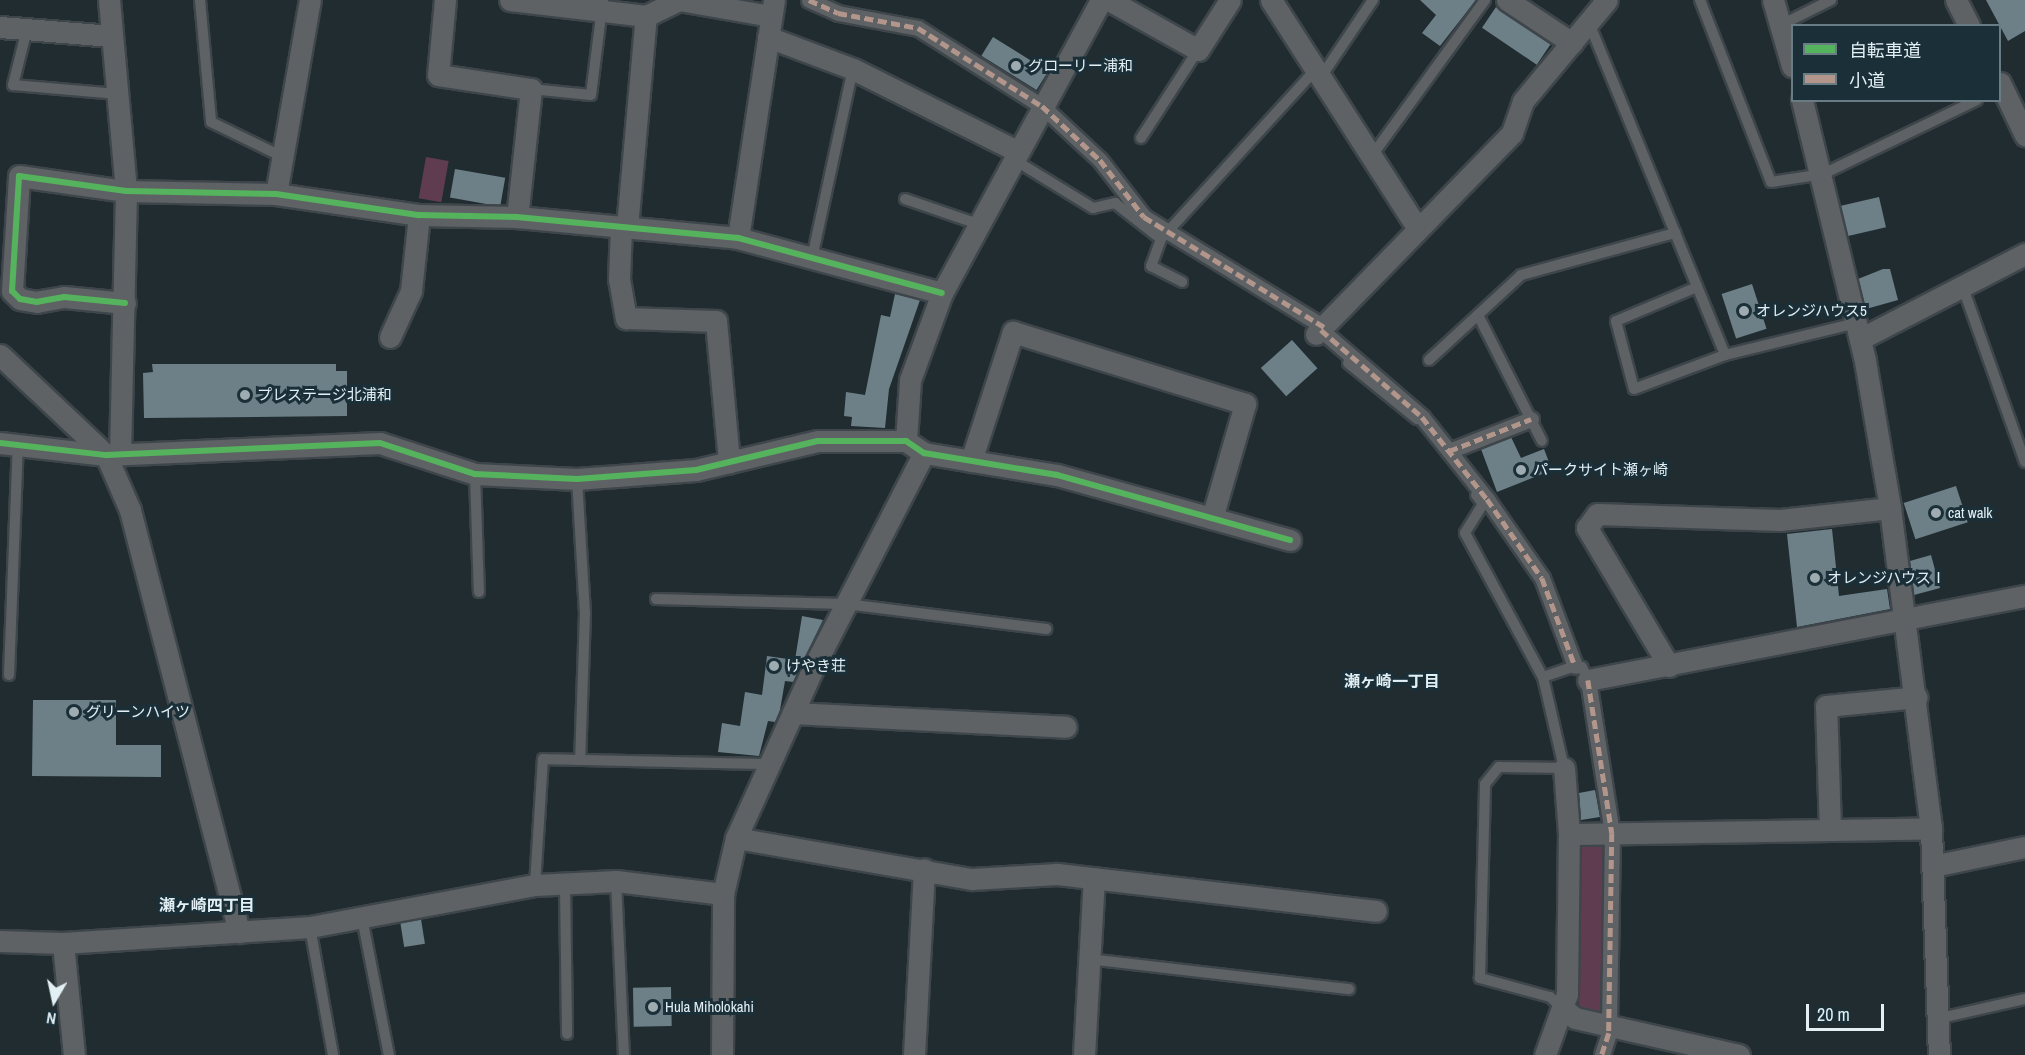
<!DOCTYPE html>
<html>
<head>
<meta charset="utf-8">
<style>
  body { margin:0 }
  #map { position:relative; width:2025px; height:1055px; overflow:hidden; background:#212c31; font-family:"Archivo Narrow","Noto Sans JP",sans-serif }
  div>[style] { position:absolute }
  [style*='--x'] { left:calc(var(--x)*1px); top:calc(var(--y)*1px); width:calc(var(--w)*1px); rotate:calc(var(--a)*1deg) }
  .green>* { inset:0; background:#5f3c50; transform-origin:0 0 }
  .building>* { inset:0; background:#6d8088; transform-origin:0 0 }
  .roads { filter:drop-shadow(2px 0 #3e464b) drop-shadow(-2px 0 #3e464b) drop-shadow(0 2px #3e464b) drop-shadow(0 -2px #3e464b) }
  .service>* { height:10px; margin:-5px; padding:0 5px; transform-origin:5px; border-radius:5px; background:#5e6265 }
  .pedestrian>* { height:15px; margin:-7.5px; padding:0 7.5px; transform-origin:7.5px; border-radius:7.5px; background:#5e6265 }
  .minor>* { height:21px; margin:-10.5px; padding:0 10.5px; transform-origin:10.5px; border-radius:10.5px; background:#5e6265 }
  .quiet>* { height:4.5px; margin-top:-2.25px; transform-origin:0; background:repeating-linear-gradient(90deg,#b2968c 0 9px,transparent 0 13.5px) }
  .cycleway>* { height:6px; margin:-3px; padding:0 3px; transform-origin:3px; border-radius:3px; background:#56b35d }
  .dots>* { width:16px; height:16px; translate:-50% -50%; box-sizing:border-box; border:3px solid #1a2f38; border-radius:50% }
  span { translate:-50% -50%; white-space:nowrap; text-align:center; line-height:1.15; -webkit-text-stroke:6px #1a2f38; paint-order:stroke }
  .poi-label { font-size:15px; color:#e2eff4 }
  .left { translate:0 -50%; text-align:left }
  .neighbourhood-label { font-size:16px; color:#e2eff4; font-weight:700 }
  .legend { position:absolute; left:1791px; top:24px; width:210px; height:78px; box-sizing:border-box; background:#1a2f38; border:2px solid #6a7c83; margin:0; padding:8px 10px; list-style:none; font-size:18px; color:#e2eff4 }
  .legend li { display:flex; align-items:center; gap:12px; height:30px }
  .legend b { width:30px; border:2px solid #6a7c83 }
  .north { position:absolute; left:24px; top:971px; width:60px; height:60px; -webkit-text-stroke:4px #1a2f38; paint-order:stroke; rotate:189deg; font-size:16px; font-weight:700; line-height:24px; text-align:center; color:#e2eff4 }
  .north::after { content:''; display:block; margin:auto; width:21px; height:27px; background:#e2eff4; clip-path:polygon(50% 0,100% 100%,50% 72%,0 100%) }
  .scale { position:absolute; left:1806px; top:1004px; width:78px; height:27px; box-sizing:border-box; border:3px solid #e2eff4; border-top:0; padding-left:8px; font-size:18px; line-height:21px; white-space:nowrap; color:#e2eff4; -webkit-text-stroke:4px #1a2f38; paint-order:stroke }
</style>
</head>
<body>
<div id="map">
  <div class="green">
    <div style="left:426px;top:157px;width:23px;height:42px;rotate:10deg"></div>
    <div style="clip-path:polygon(1607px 840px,1604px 1017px,1579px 1011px,1577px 919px,1579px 844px)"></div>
  </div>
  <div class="building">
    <div style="clip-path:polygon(1420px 0,1476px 0,1440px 46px,1422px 33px,1436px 15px)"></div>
    <div style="clip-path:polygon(1986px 0,2025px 0,2025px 31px,2008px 41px)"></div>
    <div style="left:1496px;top:7px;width:66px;height:25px;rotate:34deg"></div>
    <div style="left:993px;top:37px;width:65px;height:22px;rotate:32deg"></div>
    <div style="left:455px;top:169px;width:51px;height:29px;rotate:10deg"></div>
    <div style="left:1879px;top:197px;width:31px;height:40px;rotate:77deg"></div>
    <div style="clip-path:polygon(1883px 269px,1890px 269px,1898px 300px,1866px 309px,1858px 279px)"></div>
    <div style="left:1752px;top:284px;width:47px;height:32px;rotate:72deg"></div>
    <div style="clip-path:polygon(895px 294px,920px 300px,889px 389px,885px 428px,851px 426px,852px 417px,844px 416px,846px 392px,865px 395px,881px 315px,890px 317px)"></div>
    <div style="left:1292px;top:340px;width:38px;height:42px;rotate:48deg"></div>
    <div style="clip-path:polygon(152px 364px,336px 364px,336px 371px,347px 371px,347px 416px,144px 418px,143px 373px,153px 372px)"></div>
    <div style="clip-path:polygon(1511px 437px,1521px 458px,1544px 449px,1552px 470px,1497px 492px,1481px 449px)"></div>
    <div style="left:1956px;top:486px;width:38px;height:55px;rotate:72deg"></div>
    <div style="clip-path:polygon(1832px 529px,1839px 596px,1887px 589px,1890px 609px,1797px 627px,1787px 534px)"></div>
    <div style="clip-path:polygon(1931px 555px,1940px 588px,1914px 595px,1910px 561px)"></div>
    <div style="clip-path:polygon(802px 616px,823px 620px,793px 682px,785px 681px,780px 710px,775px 722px,768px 721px,759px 756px,718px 752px,722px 723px,740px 726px,745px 692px,762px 695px,767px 656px,795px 660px)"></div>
    <div style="clip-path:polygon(33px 700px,116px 700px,116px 745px,161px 745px,161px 777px,32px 776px)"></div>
    <div style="clip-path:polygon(1595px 790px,1600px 817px,1581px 820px,1579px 793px)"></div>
    <div style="left:421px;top:919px;width:25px;height:21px;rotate:81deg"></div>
    <div style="left:671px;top:987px;width:39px;height:38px;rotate:89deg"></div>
  </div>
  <div class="roads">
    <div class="service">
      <div style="--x:200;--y:0;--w:122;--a:84.8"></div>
      <div style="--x:211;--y:122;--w:80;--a:25.9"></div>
      <div style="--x:1700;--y:0;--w:195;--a:68.7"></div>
      <div style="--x:1771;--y:182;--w:53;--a:-8.7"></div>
      <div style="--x:1823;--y:174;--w:171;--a:-25.7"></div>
      <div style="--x:1589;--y:23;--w:359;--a:67.7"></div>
      <div style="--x:1781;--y:25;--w:56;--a:-26.6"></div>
      <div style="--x:27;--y:29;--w:58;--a:104"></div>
      <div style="--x:13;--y:85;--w:105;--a:4.9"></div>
      <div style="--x:1321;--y:77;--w:93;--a:-56"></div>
      <div style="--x:531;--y:89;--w:60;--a:5.7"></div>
      <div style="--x:591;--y:95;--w:96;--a:-82.8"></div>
      <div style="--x:1141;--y:138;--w:105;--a:-57.1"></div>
      <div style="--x:1371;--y:157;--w:194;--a:-54"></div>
      <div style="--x:1013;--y:159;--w:94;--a:31.5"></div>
      <div style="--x:1093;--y:208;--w:23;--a:-13"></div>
      <div style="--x:1115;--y:203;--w:58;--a:38"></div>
      <div style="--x:1161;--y:239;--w:230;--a:-47.6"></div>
      <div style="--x:905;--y:199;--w:77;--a:18.9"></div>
      <div style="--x:1161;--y:239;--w:29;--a:110"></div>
      <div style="--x:1151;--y:266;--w:35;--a:27"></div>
      <div style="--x:812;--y:258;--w:193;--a:-77.8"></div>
      <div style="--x:1962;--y:285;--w:188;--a:70.4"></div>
      <div style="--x:1697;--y:287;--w:88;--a:157.2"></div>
      <div style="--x:1616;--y:321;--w:70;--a:75.2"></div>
      <div style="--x:1634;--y:389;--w:97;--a:-20.5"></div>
      <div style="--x:1725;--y:355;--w:135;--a:-13.7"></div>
      <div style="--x:1478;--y:315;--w:141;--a:63.1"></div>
      <div style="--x:1429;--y:360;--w:125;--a:-42.7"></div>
      <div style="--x:1521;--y:275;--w:160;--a:-15.3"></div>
      <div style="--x:1348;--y:363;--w:89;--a:39.1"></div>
      <div style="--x:475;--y:474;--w:118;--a:88.1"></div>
      <div style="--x:577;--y:479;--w:134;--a:86.6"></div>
      <div style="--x:585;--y:613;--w:147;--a:91.9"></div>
      <div style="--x:1476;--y:495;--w:11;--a:52"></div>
      <div style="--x:1483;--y:504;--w:34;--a:122"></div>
      <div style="--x:1465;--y:533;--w:164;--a:61.6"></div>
      <div style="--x:656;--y:599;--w:190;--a:1.5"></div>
      <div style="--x:846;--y:604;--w:202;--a:7.1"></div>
      <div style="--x:9;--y:675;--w:230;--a:-87.8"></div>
      <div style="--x:616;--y:881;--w:174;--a:87.4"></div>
      <div style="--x:535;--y:885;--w:126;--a:-86.4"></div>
      <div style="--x:543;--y:759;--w:226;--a:1.3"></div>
      <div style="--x:565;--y:886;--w:148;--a:89.2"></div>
      <div style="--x:362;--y:918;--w:140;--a:78.9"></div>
      <div style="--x:310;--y:927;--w:130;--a:79.8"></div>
      <div style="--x:1089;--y:959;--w:262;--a:6.6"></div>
      <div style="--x:1562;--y:1008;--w:16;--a:-137"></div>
      <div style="--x:1550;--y:997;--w:73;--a:-164.8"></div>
      <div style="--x:1480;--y:978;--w:194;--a:-88.5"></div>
      <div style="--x:1485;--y:784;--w:22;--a:-51"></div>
      <div style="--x:1499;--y:767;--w:65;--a:0.9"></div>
      <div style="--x:1564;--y:768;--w:93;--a:-103"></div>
      <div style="--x:1543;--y:677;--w:34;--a:-19"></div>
      <div style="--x:1575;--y:666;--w:7;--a:8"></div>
      <div style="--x:1582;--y:667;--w:14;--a:65"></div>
      <div style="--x:1936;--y:1019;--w:91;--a:-12.7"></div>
    </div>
    <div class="pedestrian">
      <div style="--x:809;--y:0;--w:32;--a:24"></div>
      <div style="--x:838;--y:13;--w:81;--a:10.6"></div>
      <div style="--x:918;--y:28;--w:146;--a:32.2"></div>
      <div style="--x:1042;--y:106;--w:79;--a:43"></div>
      <div style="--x:1100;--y:160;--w:72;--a:52.3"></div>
      <div style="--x:1144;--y:217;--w:211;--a:31.4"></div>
      <div style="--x:1321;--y:330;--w:133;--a:40.7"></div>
      <div style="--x:1422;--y:417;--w:105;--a:51.6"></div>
      <div style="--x:1487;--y:499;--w:96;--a:55.2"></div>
      <div style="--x:1542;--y:578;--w:94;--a:69.4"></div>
      <div style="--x:1449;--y:451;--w:88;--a:-21.3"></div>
      <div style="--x:1588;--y:680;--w:155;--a:81.1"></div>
      <div style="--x:1612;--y:833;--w:200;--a:90.9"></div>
      <div style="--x:1609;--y:1033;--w:23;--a:108"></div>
    </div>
    <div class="minor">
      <div style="--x:109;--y:0;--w:192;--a:84.9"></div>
      <div style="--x:126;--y:191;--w:262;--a:91.3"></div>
      <div style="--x:445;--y:0;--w:75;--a:95.3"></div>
      <div style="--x:438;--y:75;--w:94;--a:8.6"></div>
      <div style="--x:531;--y:89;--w:129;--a:96.2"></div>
      <div style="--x:510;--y:0;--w:137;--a:6.7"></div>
      <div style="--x:646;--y:16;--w:37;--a:-26"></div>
      <div style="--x:679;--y:0;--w:93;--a:9.9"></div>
      <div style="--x:1109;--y:0;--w:102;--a:29.3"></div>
      <div style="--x:1198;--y:50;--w:59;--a:-57.4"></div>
      <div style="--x:1271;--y:0;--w:272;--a:57.3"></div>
      <div style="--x:1507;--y:0;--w:78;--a:33.5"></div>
      <div style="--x:1773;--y:0;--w:69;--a:73.9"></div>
      <div style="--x:1956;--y:0;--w:29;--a:63"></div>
      <div style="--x:0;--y:27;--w:112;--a:4.6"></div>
      <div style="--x:768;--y:37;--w:91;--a:20.6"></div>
      <div style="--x:853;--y:69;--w:183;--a:26.6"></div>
      <div style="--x:2000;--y:83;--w:58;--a:64.3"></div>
      <div style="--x:1802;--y:100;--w:268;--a:76.4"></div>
      <div style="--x:1865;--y:361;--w:149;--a:80.3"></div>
      <div style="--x:1890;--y:508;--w:323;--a:82.7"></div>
      <div style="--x:1931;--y:828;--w:227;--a:88"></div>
      <div style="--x:276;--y:194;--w:197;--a:-80.1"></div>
      <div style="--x:621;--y:227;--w:52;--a:92.2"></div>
      <div style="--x:619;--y:279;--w:40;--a:80"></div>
      <div style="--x:626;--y:318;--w:90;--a:1.9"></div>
      <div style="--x:716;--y:321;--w:142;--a:84.7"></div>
      <div style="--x:627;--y:227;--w:212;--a:-84.9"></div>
      <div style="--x:738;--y:238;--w:241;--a:-81.4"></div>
      <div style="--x:125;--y:303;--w:61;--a:-174.4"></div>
      <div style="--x:64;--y:297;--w:27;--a:170"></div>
      <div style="--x:37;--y:302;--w:17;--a:-170"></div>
      <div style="--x:20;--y:299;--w:11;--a:-135"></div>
      <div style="--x:12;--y:291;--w:115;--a:-86.5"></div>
      <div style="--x:19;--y:176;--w:108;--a:8"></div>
      <div style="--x:126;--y:191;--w:150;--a:1.1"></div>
      <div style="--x:276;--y:194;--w:145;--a:8.4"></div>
      <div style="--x:419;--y:215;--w:98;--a:1.2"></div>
      <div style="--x:517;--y:217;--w:222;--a:5.4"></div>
      <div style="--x:738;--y:238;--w:211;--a:15.1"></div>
      <div style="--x:1316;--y:334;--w:281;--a:-45.7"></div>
      <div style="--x:1512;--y:133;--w:34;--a:-71"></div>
      <div style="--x:1523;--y:101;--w:131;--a:-50.3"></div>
      <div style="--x:390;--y:337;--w:51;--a:-65.5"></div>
      <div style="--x:411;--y:291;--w:76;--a:-84"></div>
      <div style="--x:1860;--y:339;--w:186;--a:-27.3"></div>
      <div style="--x:0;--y:355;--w:146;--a:43.3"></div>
      <div style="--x:106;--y:455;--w:60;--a:66.4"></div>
      <div style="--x:130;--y:510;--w:436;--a:75.5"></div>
      <div style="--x:906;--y:441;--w:61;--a:-86.2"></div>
      <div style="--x:910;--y:380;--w:93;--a:-69.8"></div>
      <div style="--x:942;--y:293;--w:333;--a:-61.5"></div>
      <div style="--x:0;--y:443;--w:107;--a:6.5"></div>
      <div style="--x:106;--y:455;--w:274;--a:-2.5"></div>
      <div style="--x:380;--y:443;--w:100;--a:18.1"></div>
      <div style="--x:475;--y:474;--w:102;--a:2.8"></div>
      <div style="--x:577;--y:479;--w:119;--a:-4.3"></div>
      <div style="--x:696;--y:470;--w:125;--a:-13.4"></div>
      <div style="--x:818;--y:441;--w:88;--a:0"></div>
      <div style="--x:906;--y:441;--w:22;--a:34"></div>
      <div style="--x:924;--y:453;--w:135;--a:9.4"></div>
      <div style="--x:1057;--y:475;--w:242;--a:15.6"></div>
      <div style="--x:971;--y:461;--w:136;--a:-72"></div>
      <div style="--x:1013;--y:332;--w:243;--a:17.2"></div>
      <div style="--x:1245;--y:404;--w:119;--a:106.1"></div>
      <div style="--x:1669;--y:666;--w:161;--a:-120.7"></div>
      <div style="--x:1587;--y:528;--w:17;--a:-54"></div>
      <div style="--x:1597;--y:514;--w:183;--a:1.9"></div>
      <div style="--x:1780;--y:520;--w:111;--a:-6.2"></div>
      <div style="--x:1588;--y:680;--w:445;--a:-10.9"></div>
      <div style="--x:793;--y:713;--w:273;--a:2.9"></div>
      <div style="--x:1830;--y:830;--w:124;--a:-91.8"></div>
      <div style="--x:1826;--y:706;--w:91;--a:-5.6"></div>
      <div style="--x:1569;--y:834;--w:362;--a:-0.9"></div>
      <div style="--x:736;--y:838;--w:240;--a:9.9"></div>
      <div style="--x:972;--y:879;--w:85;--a:-3.4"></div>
      <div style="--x:1057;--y:874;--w:321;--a:6.6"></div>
      <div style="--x:1933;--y:866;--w:94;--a:-11.7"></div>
      <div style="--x:0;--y:941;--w:63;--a:1.8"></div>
      <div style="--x:63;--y:943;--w:248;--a:-3.7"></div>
      <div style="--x:310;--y:927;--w:229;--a:-10.6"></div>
      <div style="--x:535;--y:885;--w:81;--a:-2.8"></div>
      <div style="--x:616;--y:881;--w:108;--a:6.9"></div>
      <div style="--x:63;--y:943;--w:113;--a:84.4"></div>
      <div style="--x:1562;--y:1008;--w:16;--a:38"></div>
      <div style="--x:1575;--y:1018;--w:168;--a:12.7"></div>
      <div style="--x:722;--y:1055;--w:161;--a:-89.6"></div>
      <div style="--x:723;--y:894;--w:57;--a:-76.9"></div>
      <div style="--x:736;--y:838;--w:189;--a:-65.6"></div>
      <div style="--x:814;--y:666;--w:240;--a:-62.7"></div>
      <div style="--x:914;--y:1055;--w:186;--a:-86.9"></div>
      <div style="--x:1084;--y:1055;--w:177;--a:-86.8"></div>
      <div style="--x:1545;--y:1055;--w:65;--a:-70.2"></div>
      <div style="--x:1567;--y:994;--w:160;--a:-89.3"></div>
      <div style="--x:1569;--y:834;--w:66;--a:-94.3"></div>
    </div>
  </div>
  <div class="quiet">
    <div style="--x:809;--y:0;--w:32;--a:24"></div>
    <div style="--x:838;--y:13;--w:81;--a:10.6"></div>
    <div style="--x:918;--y:28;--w:146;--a:32.2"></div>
    <div style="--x:1042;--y:106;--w:79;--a:43"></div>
    <div style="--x:1100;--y:160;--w:72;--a:52.3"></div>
    <div style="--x:1144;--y:217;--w:211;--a:31.4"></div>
    <div style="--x:1321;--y:330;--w:133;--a:40.7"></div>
    <div style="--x:1422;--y:417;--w:105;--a:51.6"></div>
    <div style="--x:1487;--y:499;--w:96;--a:55.2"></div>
    <div style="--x:1542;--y:578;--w:94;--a:69.4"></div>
    <div style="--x:1449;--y:451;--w:88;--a:-21.3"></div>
    <div style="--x:1588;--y:680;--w:155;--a:81.1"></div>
    <div style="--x:1612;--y:833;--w:200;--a:90.9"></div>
    <div style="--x:1609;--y:1033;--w:23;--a:108"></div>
  </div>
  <div class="cycleway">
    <div style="--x:125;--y:303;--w:61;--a:-174.4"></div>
    <div style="--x:64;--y:297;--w:27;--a:170"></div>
    <div style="--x:37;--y:302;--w:17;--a:-170"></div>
    <div style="--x:20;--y:299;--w:11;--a:-135"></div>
    <div style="--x:12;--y:291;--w:115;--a:-86.5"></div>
    <div style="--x:19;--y:176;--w:108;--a:8"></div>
    <div style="--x:126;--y:191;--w:150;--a:1.1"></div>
    <div style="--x:276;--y:194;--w:145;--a:8.4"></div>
    <div style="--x:419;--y:215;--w:98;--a:1.2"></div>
    <div style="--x:517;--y:217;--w:222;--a:5.4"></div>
    <div style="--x:738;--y:238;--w:211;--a:15.1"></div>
    <div style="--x:0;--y:443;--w:107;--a:6.5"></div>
    <div style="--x:106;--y:455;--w:274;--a:-2.5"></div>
    <div style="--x:380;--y:443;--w:100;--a:18.1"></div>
    <div style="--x:475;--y:474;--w:102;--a:2.8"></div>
    <div style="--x:577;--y:479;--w:119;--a:-4.3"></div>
    <div style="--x:696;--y:470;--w:125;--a:-13.4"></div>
    <div style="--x:818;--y:441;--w:88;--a:0"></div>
    <div style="--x:906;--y:441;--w:22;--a:34"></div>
    <div style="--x:924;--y:453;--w:135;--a:9.4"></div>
    <div style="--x:1057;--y:475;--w:242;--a:15.6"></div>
  </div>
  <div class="dots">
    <div style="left:1016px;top:66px;background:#9eabb0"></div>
    <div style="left:1744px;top:311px;background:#9eabb0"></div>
    <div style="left:245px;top:395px;background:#9eabb0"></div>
    <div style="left:1521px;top:470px;background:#9eabb0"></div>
    <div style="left:1936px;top:513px;background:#9eabb0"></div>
    <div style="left:1815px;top:578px;background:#9eabb0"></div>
    <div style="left:774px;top:666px;background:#9eabb0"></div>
    <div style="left:74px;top:712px;background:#9eabb0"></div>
    <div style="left:653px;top:1007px;background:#9eabb0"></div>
  </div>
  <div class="poi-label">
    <span class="left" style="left:1028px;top:66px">グローリー浦和</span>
    <span class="left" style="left:1756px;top:311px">オレンジハウス5</span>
    <span class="left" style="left:257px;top:395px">プレステージ北浦和</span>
    <span class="left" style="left:1533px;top:470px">パークサイト瀬ヶ崎</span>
    <span class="left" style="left:1948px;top:513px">cat walk</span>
    <span class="left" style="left:1827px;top:578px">オレンジハウスⅠ</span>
    <span class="left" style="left:786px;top:666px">けやき荘</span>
    <span class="left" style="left:86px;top:712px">グリーンハイツ</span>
    <span class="left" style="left:665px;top:1007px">Hula Miholokahi</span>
  </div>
  <div class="neighbourhood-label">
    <span style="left:1392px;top:681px">瀬ヶ崎一丁目</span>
    <span style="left:207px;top:905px">瀬ヶ崎四丁目</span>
  </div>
  <ul class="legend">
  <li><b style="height:8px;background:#56b35d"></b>自転車道</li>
  <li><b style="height:8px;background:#b2968c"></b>小道</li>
  </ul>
  <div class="north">N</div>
  <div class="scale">20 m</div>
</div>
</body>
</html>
